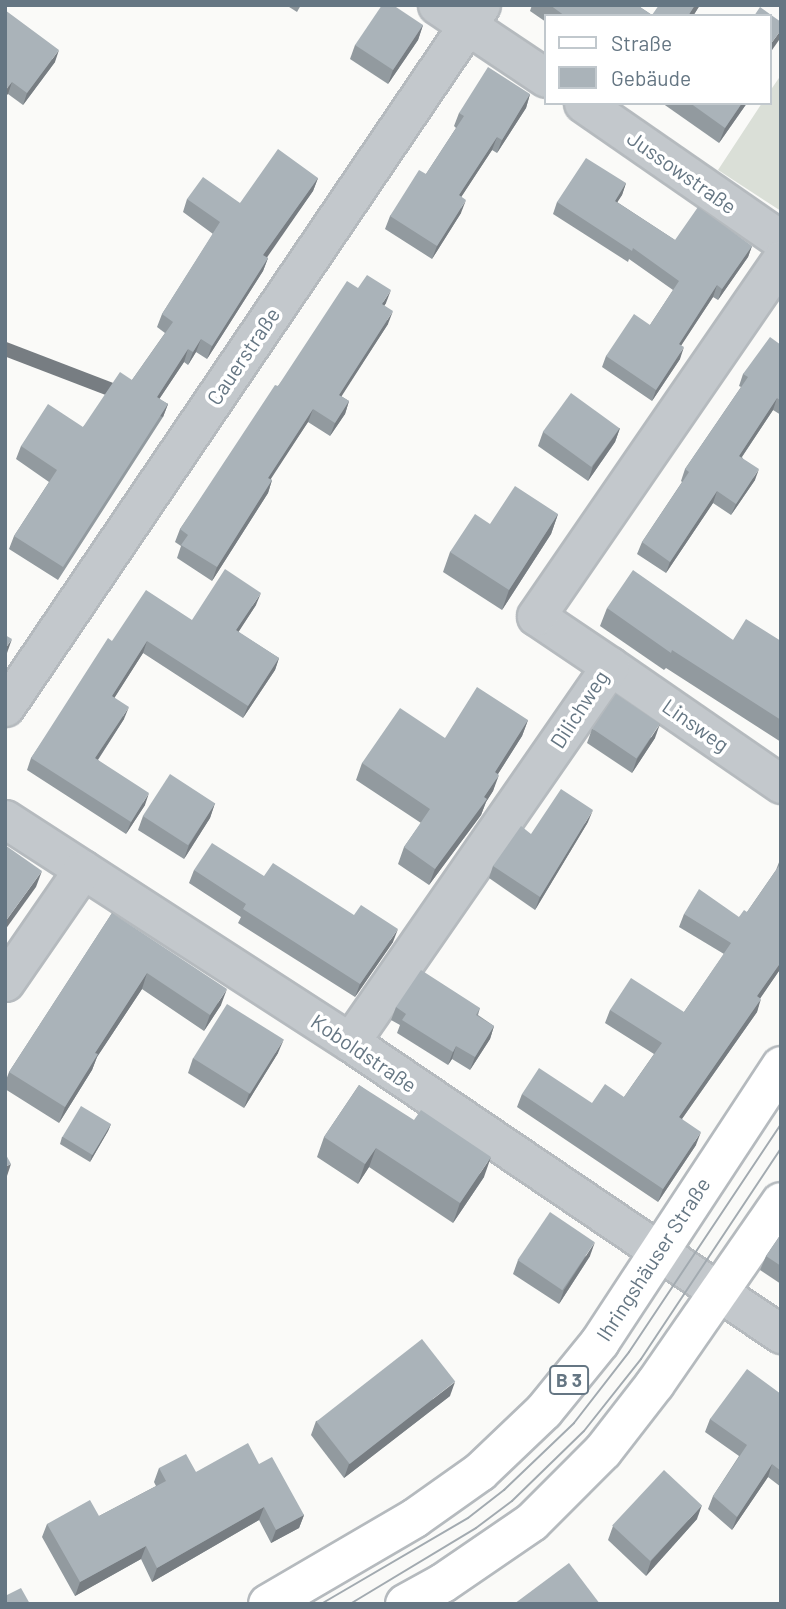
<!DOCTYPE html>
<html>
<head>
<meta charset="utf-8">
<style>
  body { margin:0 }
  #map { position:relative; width:786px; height:1609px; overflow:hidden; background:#fafaf8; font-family:Barlow,sans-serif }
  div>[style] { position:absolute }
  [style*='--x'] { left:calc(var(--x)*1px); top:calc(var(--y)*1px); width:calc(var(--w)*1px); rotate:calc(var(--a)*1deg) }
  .green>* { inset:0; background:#dadfd7 }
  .roads { filter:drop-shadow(2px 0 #b5babe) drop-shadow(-2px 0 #b5babe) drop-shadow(0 2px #b5babe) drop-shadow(0 -2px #b5babe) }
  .street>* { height:37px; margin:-18.5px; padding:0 18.5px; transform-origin:18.5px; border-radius:18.5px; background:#c3c8cc }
  .primary>* { height:38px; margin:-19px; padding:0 19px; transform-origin:19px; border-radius:19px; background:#fff }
  .tram>* { height:2px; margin:-1px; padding:0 1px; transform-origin:1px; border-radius:1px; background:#a2aab0 }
  .wall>* { inset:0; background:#929a9f }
  .shaded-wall>* { inset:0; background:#777d82; transform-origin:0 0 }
  .building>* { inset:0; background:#aab3b9; transform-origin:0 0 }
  span { translate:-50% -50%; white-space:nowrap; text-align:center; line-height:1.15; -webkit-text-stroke:7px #fff; paint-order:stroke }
  .shield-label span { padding:2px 5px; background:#fff; border:2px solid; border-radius:5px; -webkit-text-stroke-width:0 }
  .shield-label { font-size:19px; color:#657683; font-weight:700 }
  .street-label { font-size:21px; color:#657683 }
  .frame { position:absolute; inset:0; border:7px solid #657683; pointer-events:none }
  .legend { position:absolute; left:544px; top:14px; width:228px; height:91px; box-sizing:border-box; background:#fff; border:2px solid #c1c8cd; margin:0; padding:9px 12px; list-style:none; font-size:21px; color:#657683 }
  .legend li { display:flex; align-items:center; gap:14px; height:35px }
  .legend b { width:35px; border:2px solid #c1c8cd }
</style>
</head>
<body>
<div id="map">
  <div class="green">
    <div style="clip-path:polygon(781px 75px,781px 211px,718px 170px,762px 103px,770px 103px,770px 91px)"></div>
  </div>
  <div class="roads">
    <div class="street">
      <div style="--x:437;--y:5;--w:131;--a:33.8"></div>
      <div style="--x:583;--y:103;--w:241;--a:34.7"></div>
      <div style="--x:610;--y:666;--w:208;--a:34.6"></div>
      <div style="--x:5;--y:707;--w:848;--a:-55.86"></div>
      <div style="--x:5;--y:819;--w:411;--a:32.9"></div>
      <div style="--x:350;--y:1042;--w:521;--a:34.12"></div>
      <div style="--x:5;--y:982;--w:137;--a:-55.4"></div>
      <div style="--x:350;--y:1042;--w:457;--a:-55.3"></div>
      <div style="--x:610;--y:666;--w:89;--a:-146"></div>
      <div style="--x:536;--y:616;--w:433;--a:-55.5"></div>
    </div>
    <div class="primary">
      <div style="--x:268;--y:1604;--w:170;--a:-30.3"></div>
      <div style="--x:415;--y:1518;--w:80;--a:-35.3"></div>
      <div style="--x:480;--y:1472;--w:88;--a:-43.6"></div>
      <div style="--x:544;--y:1411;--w:89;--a:-50.9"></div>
      <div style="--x:600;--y:1342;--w:330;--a:-56.7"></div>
      <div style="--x:405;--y:1604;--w:43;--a:-28.9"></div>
      <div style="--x:443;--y:1583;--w:108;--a:-34.4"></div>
      <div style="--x:532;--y:1522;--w:100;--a:-45"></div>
      <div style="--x:603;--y:1451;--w:85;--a:-52.2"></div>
      <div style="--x:655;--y:1384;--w:221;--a:-55.3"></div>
    </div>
  </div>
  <div class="tram">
    <div style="--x:321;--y:1604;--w:170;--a:-30.3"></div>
    <div style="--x:468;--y:1518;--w:46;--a:-37.9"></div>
    <div style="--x:504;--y:1490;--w:97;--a:-43.7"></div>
    <div style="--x:574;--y:1423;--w:90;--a:-52.2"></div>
    <div style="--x:629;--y:1352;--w:274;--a:-56.3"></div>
    <div style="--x:350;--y:1604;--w:147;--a:-31.1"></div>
    <div style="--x:476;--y:1528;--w:45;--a:-36.9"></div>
    <div style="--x:512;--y:1501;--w:100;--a:-44.2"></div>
    <div style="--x:584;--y:1431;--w:92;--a:-51.6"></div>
    <div style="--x:641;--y:1359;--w:253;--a:-56.4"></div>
  </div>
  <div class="wall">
    <div style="clip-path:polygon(286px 5px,301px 5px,297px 12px)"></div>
    <div style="clip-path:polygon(532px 5px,637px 5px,652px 15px,700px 5px,693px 16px,546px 16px,546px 22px,530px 11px)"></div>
    <div style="clip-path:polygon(5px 10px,55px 62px,23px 105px,8px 94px)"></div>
    <div style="clip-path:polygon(423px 25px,418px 40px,388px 84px,350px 59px,355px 45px)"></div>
    <div style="clip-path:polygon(530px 94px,526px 108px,497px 153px,492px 150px,461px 197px,461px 213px,432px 259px,385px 229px,390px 216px,426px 174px,456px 128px,454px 126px,459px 113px)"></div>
    <div style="clip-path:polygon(662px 103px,747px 103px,719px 143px)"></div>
    <div style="clip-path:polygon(318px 178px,313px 191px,266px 257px,268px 258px,263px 271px,207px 359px,196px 352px,188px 365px,184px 362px,159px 399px,168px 404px,163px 417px,58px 580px,9px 549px,14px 536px,49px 482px,16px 459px,21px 446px,83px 427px,132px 380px,165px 333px,157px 327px,162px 314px,213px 234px,183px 212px,187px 199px,240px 203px)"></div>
    <div style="clip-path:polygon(626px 183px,622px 195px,617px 202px,675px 240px,752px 246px,748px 257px,718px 300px,713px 297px,681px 345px,680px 359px,652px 401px,602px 367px,606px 356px,650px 325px,673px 290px,629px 259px,628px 262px,553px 214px,557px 202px)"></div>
    <div style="clip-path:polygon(358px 288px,386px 303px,384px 306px,388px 324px,341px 396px,349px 401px,345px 414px,330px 436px,308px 422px,270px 479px,272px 480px,268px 493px,212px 581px,177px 558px,181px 546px,175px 542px,180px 529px,278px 386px)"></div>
    <div style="clip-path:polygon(781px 345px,781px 415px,773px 410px,742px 457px,755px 480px,731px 515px,713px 503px,666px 573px,637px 554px,642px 542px,682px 482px,681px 481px,685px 469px,741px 387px,739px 386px,743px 374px)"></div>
    <div style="clip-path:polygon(620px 428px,615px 442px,588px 481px,538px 446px,543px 432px)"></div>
    <div style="clip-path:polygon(558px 514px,551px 534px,502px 610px,443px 572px,450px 552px,490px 524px)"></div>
    <div style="clip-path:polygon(256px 605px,238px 632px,279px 658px,275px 670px,243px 718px,143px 653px,114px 698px,124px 719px,98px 760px,145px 805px,126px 834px,27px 770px,31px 758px,112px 641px,192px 620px)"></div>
    <div style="clip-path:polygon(607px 608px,733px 640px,781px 641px,781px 742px,666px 668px,664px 670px,600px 626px)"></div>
    <div style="clip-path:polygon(528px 720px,522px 736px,498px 774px,493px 791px,486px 802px,481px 815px,429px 885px,398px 864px,404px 847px,421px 823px,356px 780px,362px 763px,445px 738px)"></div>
    <div style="clip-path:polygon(592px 729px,655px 738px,632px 773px,587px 743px)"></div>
    <div style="clip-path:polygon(215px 803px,210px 818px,184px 859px,138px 830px,143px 816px)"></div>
    <div style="clip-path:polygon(588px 822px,535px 910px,489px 878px,493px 866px)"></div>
    <div style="clip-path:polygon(781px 857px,781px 968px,760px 998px,757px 1012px,682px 1119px,696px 1145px,658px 1202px,517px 1107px,522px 1094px,592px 1103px,624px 1097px,654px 1054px,605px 1023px,610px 1010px,684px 1012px,724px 954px,679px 927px,684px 914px,739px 917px,747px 912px,776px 870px)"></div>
    <div style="clip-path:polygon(194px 870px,264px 876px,393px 942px,355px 997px,238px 923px,241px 917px,189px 883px)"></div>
    <div style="clip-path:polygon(112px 913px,221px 1005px,204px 1031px,142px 989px,97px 1057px,92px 1070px,59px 1123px,5px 1089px,5px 1083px,9px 1072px)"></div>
    <div style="clip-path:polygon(396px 1007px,480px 1008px,478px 1015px,494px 1026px,490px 1039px,470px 1070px,452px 1059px,448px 1065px,397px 1033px,400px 1025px,391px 1020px)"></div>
    <div style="clip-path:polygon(278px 1053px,244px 1108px,188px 1073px,193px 1058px)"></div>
    <div style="clip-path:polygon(359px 1085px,484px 1177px,453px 1223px,369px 1167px,358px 1184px,317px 1157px,324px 1137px)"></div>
    <div style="clip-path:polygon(111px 1124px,108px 1131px,90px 1162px,60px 1144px,62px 1137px)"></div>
    <div style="clip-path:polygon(781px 1234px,781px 1284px,760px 1270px,766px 1256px)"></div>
    <div style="clip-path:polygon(590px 1256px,559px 1304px,513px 1274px,518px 1260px)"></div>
    <div style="clip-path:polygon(781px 1394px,781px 1487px,768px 1477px,732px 1530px,708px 1509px,713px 1496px,739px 1456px,705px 1432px,710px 1419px)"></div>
    <div style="clip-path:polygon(450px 1396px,344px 1478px,311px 1435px,316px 1421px)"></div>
    <div style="clip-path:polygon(259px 1464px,304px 1515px,299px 1528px,271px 1543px,259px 1520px,152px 1582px,141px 1559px,75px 1596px,42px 1537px,47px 1524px,99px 1516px,156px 1486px,154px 1482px,159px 1468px,196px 1472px)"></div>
    <div style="clip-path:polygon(697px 1519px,646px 1576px,608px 1540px,613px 1526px)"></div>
  </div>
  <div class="shaded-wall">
    <div style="clip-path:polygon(695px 5px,700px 5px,693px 16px,688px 16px)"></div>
    <div style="clip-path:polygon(423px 25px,418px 40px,388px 84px,393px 70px)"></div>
    <div style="clip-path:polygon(781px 30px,781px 35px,779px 40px,770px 53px,770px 45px)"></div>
    <div style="clip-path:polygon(59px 50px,55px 62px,23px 105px,27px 93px)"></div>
    <div style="clip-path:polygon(12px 82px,8px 94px,5px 97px,5px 91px)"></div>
    <div style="clip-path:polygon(530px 94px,526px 108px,497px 153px,502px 140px)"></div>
    <div style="clip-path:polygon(742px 103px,747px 103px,719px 143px,725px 128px)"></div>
    <div style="clip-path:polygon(497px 137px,492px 150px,454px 208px,459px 195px)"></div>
    <div style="clip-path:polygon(318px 178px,313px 191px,259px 269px,263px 255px)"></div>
    <div style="clip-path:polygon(626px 183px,622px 195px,611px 212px,615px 201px)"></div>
    <div style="clip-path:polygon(466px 200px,461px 213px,432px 259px,437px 246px)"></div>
    <div style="clip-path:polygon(752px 246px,748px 257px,718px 300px,722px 289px)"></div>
    <div style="clip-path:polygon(268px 258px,263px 271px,207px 359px,212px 346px)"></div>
    <div style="clip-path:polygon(717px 285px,713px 297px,675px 355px,679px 344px)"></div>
    <div style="clip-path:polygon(391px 290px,386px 303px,377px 317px,382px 304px)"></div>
    <div style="clip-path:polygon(393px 311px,388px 324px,334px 408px,339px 395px)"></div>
    <div style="clip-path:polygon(201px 339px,196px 352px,188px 365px,193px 352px)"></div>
    <div style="clip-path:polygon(684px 347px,680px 359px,652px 401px,656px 390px)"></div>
    <div style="clip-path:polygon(188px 349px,184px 362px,152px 410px,157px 397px)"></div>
    <div style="clip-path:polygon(777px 398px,773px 410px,735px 467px,739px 456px)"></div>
    <div style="clip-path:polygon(349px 401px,345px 414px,330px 436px,335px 423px)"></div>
    <div style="left:168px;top:404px;width:14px;height:194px;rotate:111deg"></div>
    <div style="clip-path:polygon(313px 409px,308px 422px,263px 491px,268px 478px)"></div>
    <div style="clip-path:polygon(620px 428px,615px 442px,588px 481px,593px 466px)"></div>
    <div style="clip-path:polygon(759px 469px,755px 480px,731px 515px,736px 504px)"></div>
    <div style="clip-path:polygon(272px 480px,268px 493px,212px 581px,217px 567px)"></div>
    <div style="clip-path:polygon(717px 491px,713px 503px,666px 573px,670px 562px)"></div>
    <div style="clip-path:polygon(558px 514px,551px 534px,502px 610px,509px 590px)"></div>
    <div style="clip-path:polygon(261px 593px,256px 605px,232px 642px,236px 630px)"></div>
    <div style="clip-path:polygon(12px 639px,7px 653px,5px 655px,5px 649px)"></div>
    <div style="clip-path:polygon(147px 641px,143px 653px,108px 708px,112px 696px)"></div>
    <div style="clip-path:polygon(279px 658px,275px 670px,243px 718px,248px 706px)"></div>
    <div style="clip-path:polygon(129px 707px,124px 719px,91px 770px,95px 758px)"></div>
    <div style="clip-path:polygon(528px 720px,522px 736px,489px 788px,495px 772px)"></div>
    <div style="clip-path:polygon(660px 724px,655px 738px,632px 773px,637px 759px)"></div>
    <div style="clip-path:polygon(499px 775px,493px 791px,486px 802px,481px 815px,429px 885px,435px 869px)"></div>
    <div style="clip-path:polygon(149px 793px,145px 805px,126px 834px,131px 822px)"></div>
    <div style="clip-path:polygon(215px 803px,210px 818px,184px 859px,189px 845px)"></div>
    <div style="clip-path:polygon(593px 810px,588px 822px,535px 910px,540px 897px)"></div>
    <div style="clip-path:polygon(42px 871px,36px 887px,5px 930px,5px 922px)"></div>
    <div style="clip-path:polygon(398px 929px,393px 942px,355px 997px,360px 984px)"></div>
    <div style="clip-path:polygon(781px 962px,781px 968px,753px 1009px,757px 996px)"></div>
    <div style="clip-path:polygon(147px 973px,142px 989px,97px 1057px,92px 1070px,59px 1123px,65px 1107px,95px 1053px)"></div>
    <div style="clip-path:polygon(227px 989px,221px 1005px,204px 1031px,210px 1015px)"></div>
    <div style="clip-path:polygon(761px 999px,757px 1012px,674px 1130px,679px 1117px)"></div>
    <div style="clip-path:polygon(494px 1026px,490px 1039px,470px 1070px,475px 1057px)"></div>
    <div style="clip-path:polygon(284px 1039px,278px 1053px,244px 1108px,249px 1094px)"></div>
    <div style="clip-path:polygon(456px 1046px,452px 1059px,448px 1065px,453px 1052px)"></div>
    <div style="clip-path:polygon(111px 1124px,108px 1131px,90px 1162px,92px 1155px)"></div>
    <div style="clip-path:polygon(701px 1132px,696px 1145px,658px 1202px,663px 1189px)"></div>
    <div style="clip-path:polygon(376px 1148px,369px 1167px,358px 1184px,365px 1164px)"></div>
    <div style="clip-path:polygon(491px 1157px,484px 1177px,453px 1223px,460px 1203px)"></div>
    <div style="clip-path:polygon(11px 1164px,7px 1176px,5px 1176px,5px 1167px)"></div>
    <div style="clip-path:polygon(595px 1242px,590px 1256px,559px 1304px,564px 1290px)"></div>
    <div style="clip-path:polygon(455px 1382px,450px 1396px,344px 1478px,349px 1464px)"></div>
    <div style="clip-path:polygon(772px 1464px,768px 1477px,732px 1530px,737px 1517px)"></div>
    <div style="clip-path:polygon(702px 1505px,697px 1519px,646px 1576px,651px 1561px)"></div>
    <div style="clip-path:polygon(264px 1507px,259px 1520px,152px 1582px,157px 1568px)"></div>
    <div style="clip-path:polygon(304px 1515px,299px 1528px,271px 1543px,276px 1530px)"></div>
    <div style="clip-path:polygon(146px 1546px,141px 1559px,75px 1596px,80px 1582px)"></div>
  </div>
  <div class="building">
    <div style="clip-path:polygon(382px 5px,393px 5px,423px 25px,393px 70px,355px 45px)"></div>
    <div style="clip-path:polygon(550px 5px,637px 5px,652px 15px,659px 5px,695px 5px,688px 16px,565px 16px)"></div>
    <div style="clip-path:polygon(760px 7px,781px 22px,781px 30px,770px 45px,770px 16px,754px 16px)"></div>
    <div style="clip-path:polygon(5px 10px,59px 50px,27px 93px,12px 82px,5px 91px)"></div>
    <div style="clip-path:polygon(488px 67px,530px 94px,502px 140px,497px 137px,459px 195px,466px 200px,437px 246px,390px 216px,419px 170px,426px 174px,464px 116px,459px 113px)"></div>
    <div style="clip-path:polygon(690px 103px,742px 103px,725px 128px)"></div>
    <div style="clip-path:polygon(278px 149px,318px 178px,263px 255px,268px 258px,212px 346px,201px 339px,193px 352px,188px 349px,157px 397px,168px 404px,63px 567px,14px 536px,57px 470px,21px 446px,48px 404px,83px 427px,120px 372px,132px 380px,173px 322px,162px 314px,220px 222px,187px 199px,203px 177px,240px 203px)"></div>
    <div style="clip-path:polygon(586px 158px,626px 183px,615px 201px,675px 240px,698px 207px,752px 246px,722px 289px,717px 285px,679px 344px,684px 347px,656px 390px,606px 356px,634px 314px,650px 325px,679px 281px,633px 248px,632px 251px,557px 202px)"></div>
    <div style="clip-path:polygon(367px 275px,391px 290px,382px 304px,393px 311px,339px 395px,349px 401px,335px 423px,313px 409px,268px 478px,272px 480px,217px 567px,181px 545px,188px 535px,180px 529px,275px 385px,278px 386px,347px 281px,358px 288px)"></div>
    <div style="clip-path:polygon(770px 337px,781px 345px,781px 401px,777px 398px,739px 456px,759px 469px,736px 504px,717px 491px,670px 562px,642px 542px,689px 472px,685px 469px,748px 377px,743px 374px)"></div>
    <div style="left:571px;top:393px;width:60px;height:48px;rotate:36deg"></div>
    <div style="clip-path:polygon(515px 486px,558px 514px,509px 590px,450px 552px,475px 514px,490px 524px)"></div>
    <div style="clip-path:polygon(225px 569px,261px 593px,236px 630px,279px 658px,248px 706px,147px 641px,112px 696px,129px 707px,95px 758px,149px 793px,131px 822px,31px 758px,108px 638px,112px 641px,146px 590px,192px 620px)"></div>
    <div style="clip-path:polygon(633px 570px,733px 640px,746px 619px,781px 641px,781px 720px,672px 650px,671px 653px,607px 608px)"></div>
    <div style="clip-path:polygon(5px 635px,12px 639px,5px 649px)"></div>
    <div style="clip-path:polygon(477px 687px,528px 720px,495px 772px,499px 775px,484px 797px,487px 799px,435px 869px,404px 847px,430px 809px,362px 763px,400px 708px,445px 738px)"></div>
    <div style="left:616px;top:694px;width:53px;height:42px;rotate:34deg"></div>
    <div style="left:170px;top:774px;width:54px;height:50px;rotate:33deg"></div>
    <div style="clip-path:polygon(561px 789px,593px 810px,540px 897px,493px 866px,521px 826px,531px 834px)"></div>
    <div style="clip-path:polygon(212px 843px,264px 876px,273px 863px,354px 915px,361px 905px,398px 929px,360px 984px,243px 909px,246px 904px,194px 870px)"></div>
    <div style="clip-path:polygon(5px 845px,42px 871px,5px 922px)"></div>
    <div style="clip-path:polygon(781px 863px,781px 962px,757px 996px,761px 999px,679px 1117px,701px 1132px,663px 1189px,522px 1094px,539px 1068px,592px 1103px,605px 1084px,624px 1097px,662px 1043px,610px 1010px,631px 978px,684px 1012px,731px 943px,684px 914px,699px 889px,739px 917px,744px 910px,747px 912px)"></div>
    <div style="clip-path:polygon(112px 913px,227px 989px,210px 1015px,147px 973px,95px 1053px,98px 1054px,65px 1107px,9px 1072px)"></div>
    <div style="clip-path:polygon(421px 970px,480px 1008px,476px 1015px,494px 1026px,475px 1057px,456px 1046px,453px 1052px,402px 1020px,406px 1014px,396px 1007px)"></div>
    <div style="left:227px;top:1004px;width:67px;height:64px;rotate:32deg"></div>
    <div style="clip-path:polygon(359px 1085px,414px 1120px,421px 1110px,491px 1157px,460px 1203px,376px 1148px,365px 1164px,324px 1137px)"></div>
    <div style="left:81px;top:1106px;width:35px;height:36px;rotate:31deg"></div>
    <div style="clip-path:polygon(5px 1153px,11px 1164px,5px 1167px)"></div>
    <div style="left:550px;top:1212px;width:54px;height:58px;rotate:34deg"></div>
    <div style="clip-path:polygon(781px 1234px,781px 1266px,766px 1256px)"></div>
    <div style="left:422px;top:1339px;width:54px;height:134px;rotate:52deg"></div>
    <div style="clip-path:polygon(747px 1369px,781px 1394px,781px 1471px,772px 1464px,737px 1517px,713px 1496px,747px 1445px,710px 1419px)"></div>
    <div style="clip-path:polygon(248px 1443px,259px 1464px,272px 1457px,304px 1515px,276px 1530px,264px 1507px,157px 1568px,146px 1546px,80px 1582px,47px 1524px,90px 1500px,99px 1516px,166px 1481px,159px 1468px,186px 1454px,196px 1472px)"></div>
    <div style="left:664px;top:1470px;width:52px;height:76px;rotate:43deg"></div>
    <div style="clip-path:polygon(569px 1563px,600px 1604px,514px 1604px)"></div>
    <div style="clip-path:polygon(21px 1588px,30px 1604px,5px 1604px,5px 1596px)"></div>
  </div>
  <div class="shield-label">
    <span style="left:569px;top:1380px">B 3</span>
  </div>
  <div class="street-label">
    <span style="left:682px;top:172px;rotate:35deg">Jussowstraße</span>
    <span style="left:243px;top:356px;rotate:-56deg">Cauerstraße</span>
    <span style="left:579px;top:709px;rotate:-57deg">Dilichweg</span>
    <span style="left:696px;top:725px;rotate:35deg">Linsweg</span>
    <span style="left:364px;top:1053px;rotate:34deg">Koboldstraße</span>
    <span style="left:653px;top:1259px;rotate:-57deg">Ihringshäuser Straße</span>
  </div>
  <div class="frame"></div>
  <ul class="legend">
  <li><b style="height:9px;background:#fff"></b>Straße</li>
  <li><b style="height:19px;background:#aab3b9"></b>Gebäude</li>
  </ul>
</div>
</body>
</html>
